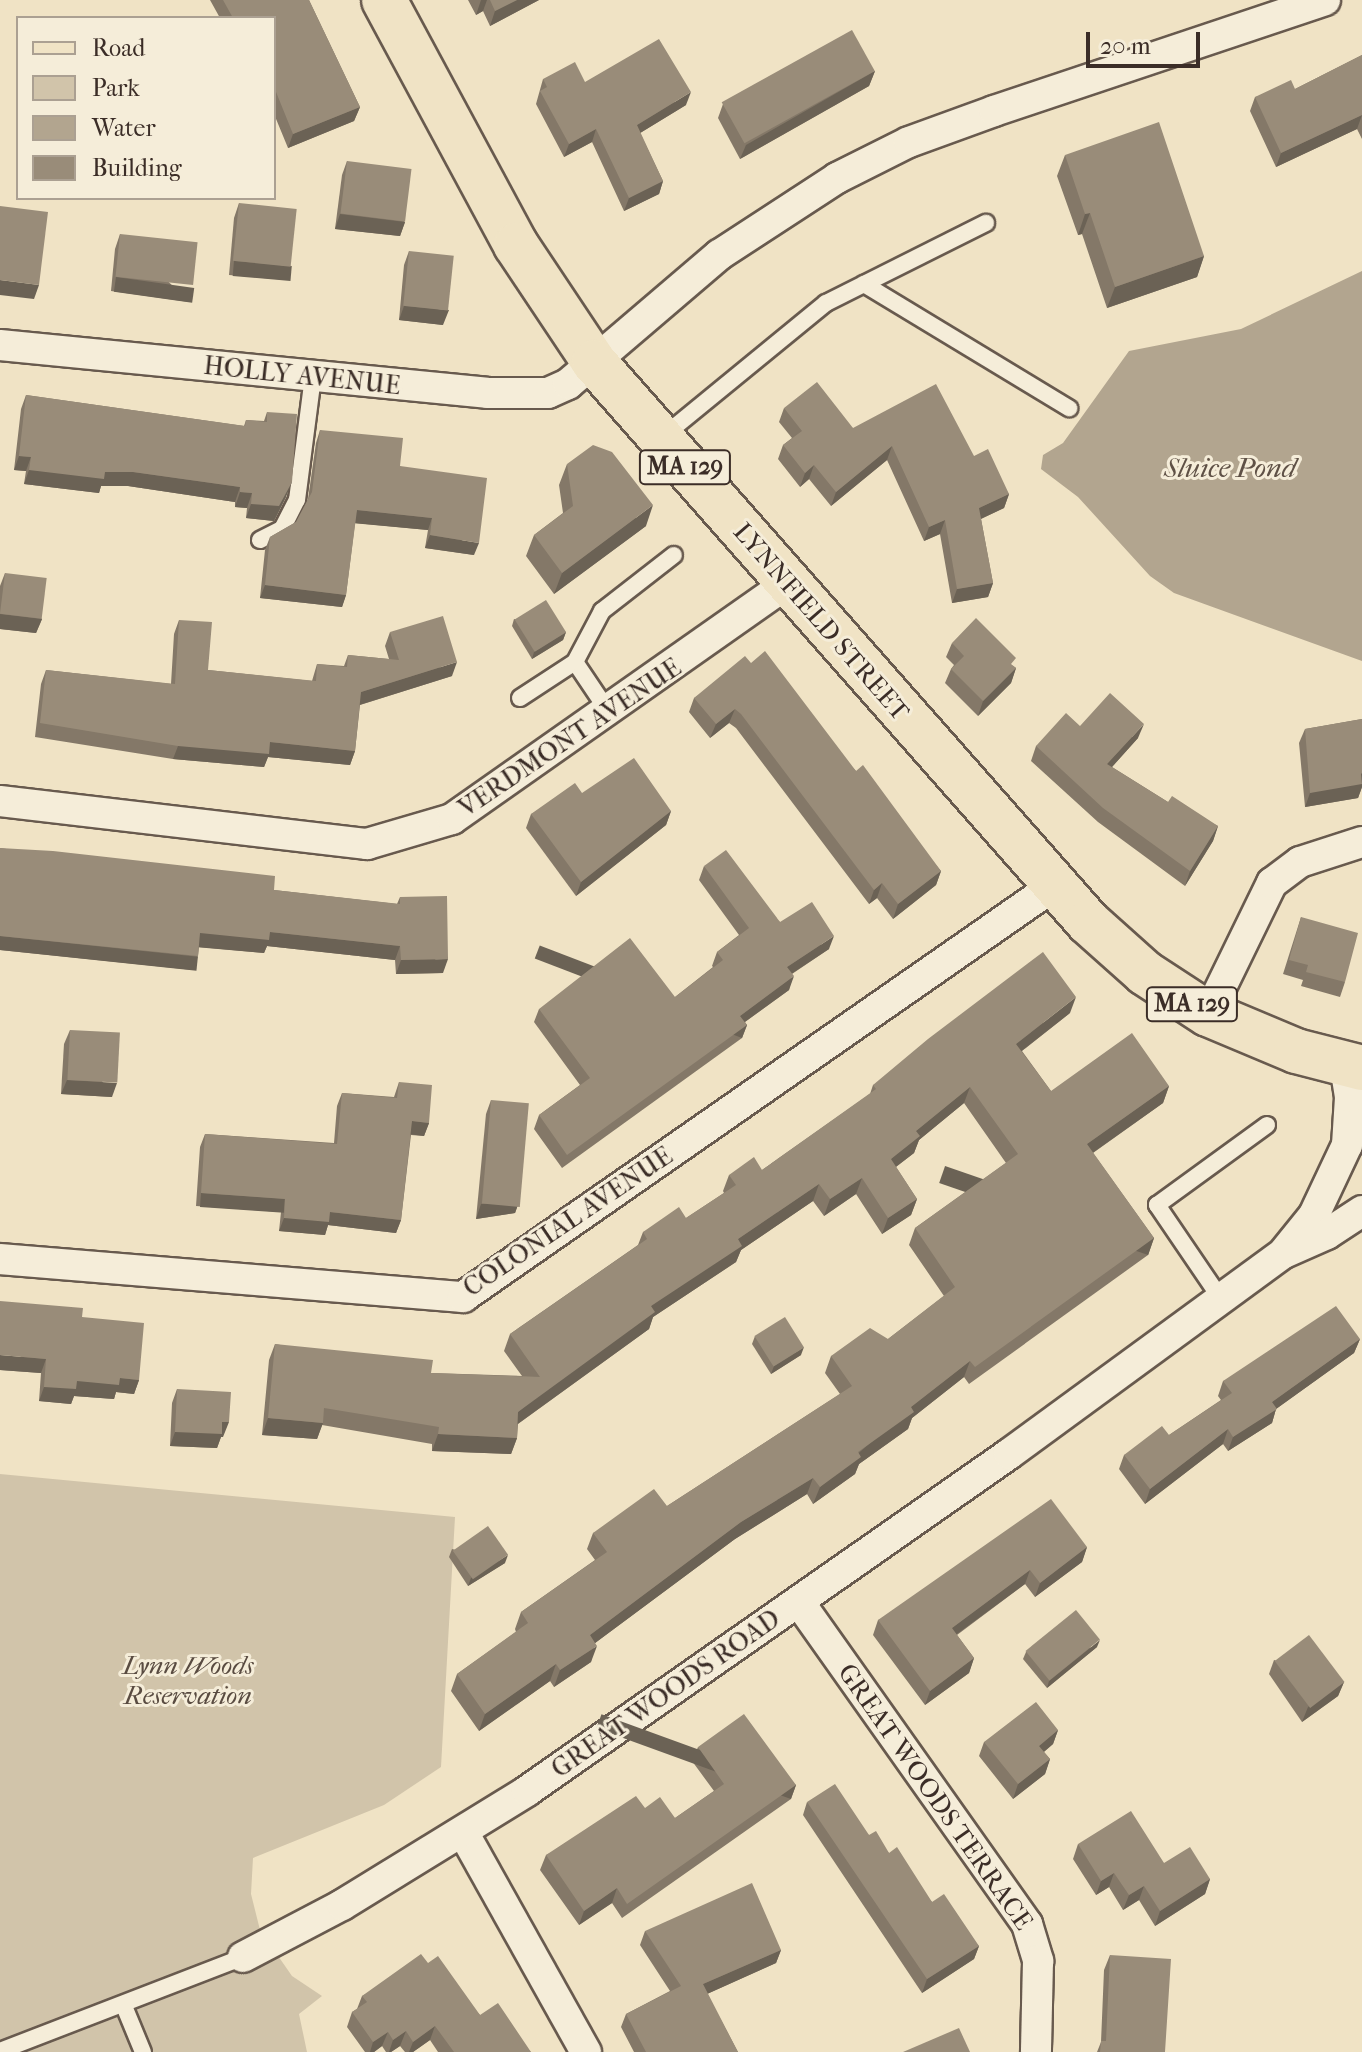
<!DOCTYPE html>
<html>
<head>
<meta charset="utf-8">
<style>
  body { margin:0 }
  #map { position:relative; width:1362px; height:2052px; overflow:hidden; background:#f0e3c5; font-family:"IM FELL French Canon",serif }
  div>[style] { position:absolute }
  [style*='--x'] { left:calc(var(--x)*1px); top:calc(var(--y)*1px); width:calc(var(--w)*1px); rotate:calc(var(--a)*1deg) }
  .green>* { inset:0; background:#d1c4aa }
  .water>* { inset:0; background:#b2a58f }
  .roads { filter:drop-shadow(2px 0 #685a4e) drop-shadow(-2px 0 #685a4e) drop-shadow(0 2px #685a4e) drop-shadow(0 -2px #685a4e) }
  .service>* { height:16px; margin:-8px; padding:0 8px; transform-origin:8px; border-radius:8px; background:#f5edd9 }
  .minor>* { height:30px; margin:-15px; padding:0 15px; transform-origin:15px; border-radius:15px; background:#f5edd9 }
  .primary>* { height:44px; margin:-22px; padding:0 22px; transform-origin:22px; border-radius:22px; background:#f0e3c5 }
  .wall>* { inset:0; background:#847868 }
  .shaded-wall>* { inset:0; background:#6b6255; transform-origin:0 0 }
  .building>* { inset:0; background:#998c79; transform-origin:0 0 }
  span { translate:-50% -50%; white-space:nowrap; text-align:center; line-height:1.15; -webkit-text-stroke:6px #f5edd9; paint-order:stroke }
  .shield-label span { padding:2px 6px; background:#f5edd9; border:2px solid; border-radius:6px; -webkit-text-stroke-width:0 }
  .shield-label { font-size:24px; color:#3b2d27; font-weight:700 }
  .street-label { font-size:26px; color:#3b2d27 }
  .park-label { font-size:26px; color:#594b41; font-style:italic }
  .water-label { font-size:28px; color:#5f5146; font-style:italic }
  .legend { position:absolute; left:16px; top:16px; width:260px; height:184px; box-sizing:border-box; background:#f5edd9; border:2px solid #aba092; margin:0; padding:10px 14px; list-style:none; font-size:24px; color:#3b2d27 }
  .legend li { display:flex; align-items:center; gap:16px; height:40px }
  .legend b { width:40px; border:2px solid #aba092 }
  .scale { position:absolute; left:1086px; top:32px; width:114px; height:36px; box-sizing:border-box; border:4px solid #3b2d27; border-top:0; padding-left:10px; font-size:24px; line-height:28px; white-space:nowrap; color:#3b2d27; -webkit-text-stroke:6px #f5edd9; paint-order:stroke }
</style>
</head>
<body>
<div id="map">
  <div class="green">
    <div style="clip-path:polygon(0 1474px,455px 1517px,441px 1767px,384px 1805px,253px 1858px,251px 1894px,260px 1930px,292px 1976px,322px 1996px,299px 2014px,307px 2052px,0 2052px)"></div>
  </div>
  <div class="water">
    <div style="clip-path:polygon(1362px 271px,1362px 661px,1174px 593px,1150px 576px,1078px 497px,1041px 469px,1043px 455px,1063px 443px,1129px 351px,1241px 329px)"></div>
  </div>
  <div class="roads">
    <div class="service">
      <div style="--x:864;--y:284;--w:240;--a:31.2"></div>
      <div style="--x:661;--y:438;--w:213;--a:-39.3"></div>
      <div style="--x:826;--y:303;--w:179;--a:-26.6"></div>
      <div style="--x:260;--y:540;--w:25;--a:-27"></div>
      <div style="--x:282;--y:529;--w:33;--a:-63"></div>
      <div style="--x:297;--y:500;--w:124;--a:-82.6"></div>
      <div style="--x:520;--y:698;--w:66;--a:-33.2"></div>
      <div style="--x:608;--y:711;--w:59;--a:-124"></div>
      <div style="--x:575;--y:662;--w:58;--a:-62.1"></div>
      <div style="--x:602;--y:611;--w:91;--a:-37.9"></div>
      <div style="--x:1221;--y:1299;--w:114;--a:-124.2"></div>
      <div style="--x:1157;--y:1205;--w:136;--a:-36"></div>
      <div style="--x:124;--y:2006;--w:50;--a:67.6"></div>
      <div style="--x:0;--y:2051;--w:261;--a:-21.1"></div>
    </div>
    <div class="minor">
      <div style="--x:0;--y:345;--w:489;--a:5.6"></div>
      <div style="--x:487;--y:393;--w:61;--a:0"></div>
      <div style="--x:548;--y:393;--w:22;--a:-24"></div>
      <div style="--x:568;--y:384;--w:199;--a:-40.5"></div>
      <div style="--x:719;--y:255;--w:141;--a:-33.1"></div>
      <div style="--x:837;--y:178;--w:80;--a:-26.6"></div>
      <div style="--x:909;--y:142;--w:90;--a:-20"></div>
      <div style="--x:994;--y:111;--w:349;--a:-18.5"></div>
      <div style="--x:0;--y:801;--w:370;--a:6.7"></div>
      <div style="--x:367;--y:844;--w:89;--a:-16.4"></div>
      <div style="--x:452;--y:819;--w:408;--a:-35.1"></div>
      <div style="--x:1208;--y:1014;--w:146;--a:-64"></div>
      <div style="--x:1272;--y:883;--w:35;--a:-37"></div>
      <div style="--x:1300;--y:862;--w:65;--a:-17.9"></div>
      <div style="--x:1285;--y:1251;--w:46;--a:-51.1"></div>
      <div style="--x:1314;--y:1215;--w:77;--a:-64.8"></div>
      <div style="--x:1347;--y:1145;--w:48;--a:-86.4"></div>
      <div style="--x:1350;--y:1097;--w:32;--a:-99"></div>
      <div style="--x:0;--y:1259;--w:465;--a:4.7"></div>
      <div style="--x:463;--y:1297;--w:721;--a:-34.84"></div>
      <div style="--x:799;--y:1602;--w:395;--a:54.7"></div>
      <div style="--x:1027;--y:1924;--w:39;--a:73"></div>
      <div style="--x:1038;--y:1961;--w:91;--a:91.3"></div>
      <div style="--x:463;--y:1832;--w:252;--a:60.8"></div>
      <div style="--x:243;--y:1957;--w:112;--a:-27.7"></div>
      <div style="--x:342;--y:1905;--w:217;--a:-31.6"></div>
      <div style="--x:527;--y:1791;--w:588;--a:-34.96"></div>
      <div style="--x:1009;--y:1454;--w:341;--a:-36.2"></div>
      <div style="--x:1284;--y:1253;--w:47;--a:-23.8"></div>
      <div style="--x:1327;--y:1234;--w:42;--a:-33.3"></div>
    </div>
    <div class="primary">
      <div style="--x:384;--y:0;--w:278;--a:61.7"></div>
      <div style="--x:516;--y:245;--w:141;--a:56.3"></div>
      <div style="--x:594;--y:362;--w:747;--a:48.58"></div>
      <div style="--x:1088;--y:922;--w:76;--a:41.8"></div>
      <div style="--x:1145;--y:973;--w:75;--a:33.1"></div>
      <div style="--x:1208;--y:1014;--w:95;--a:22.8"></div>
      <div style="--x:1296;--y:1051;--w:68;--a:14.4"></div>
    </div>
  </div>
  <div class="wall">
    <div style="clip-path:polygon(210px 0,309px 0,360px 107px,354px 121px,288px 148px,274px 114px,274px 18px,220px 18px)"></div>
    <div style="clip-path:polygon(468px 0,539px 0,490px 26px,483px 11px,476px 15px)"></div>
    <div style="clip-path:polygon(1362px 55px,1362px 139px,1357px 129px,1276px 167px,1250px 111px,1255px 97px,1295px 89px)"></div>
    <div style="clip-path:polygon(875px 71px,869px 86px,740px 159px,718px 118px,723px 104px)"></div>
    <div style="clip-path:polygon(543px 79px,585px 82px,686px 105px,640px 133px,663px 181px,659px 194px,624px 211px,592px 142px,564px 157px,536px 104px)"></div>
    <div style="clip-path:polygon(1065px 155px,1204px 256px,1197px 277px,1107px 308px,1082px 234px,1078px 235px,1057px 176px)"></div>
    <div style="clip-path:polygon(347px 161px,405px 222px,400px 236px,335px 229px,342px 175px)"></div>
    <div style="clip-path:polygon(239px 203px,287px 280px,229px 275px,234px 218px)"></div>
    <div style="clip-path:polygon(120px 234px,189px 302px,111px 291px,115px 249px)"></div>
    <div style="clip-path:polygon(409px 251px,443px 325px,399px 320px,404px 265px)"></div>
    <div style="clip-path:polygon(26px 395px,244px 426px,246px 420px,264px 421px,267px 412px,286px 497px,274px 521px,246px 518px,247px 508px,235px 507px,235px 502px,128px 486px,101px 486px,99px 493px,24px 484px,26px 471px,14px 470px,21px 409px)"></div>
    <div style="clip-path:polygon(784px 408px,853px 428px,974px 456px,1009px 494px,1004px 508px,981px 519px,993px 583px,988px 597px,952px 603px,940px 534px,924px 541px,887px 460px,831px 506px,809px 479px,800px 487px,778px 459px,783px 445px,792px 438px,779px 422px)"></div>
    <div style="clip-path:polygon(320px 430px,400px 466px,474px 555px,425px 548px,428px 530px,355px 523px,346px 595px,342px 607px,260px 598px,265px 550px,270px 537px,296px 522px,308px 499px,316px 443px)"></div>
    <div style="clip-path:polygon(567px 464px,646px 526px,554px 594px,526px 556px,534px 535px,563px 513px,559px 485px)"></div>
    <div style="clip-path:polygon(5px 573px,42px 619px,36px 633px,0 629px,0 586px)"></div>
    <div style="clip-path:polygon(514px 619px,566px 632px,563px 640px,532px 659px,512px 626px)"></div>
    <div style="clip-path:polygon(179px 620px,208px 670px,312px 681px,317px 664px,344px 666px,348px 655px,389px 659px,385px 646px,390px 632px,452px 676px,360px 705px,355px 751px,350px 765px,268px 757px,264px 767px,173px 759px,35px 737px,41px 684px,46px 670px,171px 684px,174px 634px)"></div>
    <div style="clip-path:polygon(952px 643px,1013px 666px,1016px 668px,1011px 683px,978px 716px,945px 683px,951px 669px,954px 665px,946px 657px)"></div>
    <div style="clip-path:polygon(751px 663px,856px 771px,941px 871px,936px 885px,893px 919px,877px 898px,869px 904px,736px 728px,729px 723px,710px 738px,689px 712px,694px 698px)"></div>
    <div style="clip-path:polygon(1362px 719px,1362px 787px,1358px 798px,1305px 807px,1299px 743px,1305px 729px)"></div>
    <div style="clip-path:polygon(1080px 726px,1138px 738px,1112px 767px,1168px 802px,1218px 826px,1213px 841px,1185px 886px,1098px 822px,1031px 761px,1036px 746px)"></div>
    <div style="clip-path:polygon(582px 793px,671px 811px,666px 825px,576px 896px,526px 828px,531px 814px)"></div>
    <div style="clip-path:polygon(0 848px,274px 890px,397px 904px,400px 897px,443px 973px,396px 974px,395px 960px,267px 946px,264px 953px,199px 947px,198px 956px,193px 970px,0 950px)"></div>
    <div style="clip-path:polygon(704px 866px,780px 922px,829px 949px,792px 974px,789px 990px,745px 1022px,747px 1025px,742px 1038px,562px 1168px,534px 1129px,539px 1115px,580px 1085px,534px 1022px,539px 1009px,675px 997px,713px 967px,712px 966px,717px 952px,739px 935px,699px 880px)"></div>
    <div style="clip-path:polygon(1301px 917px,1345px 982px,1340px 997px,1301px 986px,1303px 980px,1283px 974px)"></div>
    <div style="clip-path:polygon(1070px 1013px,1022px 1051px,1051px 1091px,1169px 1086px,1163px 1103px,1093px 1153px,1154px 1238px,1148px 1255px,969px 1384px,964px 1377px,912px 1418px,908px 1429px,859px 1464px,855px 1474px,813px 1504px,807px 1494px,735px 1539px,595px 1643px,591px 1662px,554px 1687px,550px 1681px,479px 1731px,451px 1691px,457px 1674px,516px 1632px,515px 1629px,521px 1612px,595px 1560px,587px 1549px,593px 1533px,667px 1506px,840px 1394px,825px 1373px,831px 1356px,888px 1339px,944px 1296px,909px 1245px,915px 1228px,1006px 1163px,964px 1103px,919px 1140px,914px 1153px,896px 1167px,917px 1199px,911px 1215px,882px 1234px,856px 1194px,824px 1216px,813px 1201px,741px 1250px,736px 1262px,653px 1317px,649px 1329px,518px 1424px,517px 1438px,511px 1454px,432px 1451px,432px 1444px,322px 1425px,317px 1439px,262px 1435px,269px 1360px,275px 1344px,431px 1373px,522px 1376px,504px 1351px,510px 1334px,638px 1245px,643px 1232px,686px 1218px,724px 1193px,723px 1191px,729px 1175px,762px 1170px,870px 1094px,873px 1085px)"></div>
    <div style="clip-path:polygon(70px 1030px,112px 1097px,61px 1094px,64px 1044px)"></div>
    <div style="clip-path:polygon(399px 1082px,429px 1123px,424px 1136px,411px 1135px,401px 1220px,396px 1233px,328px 1225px,325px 1235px,279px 1231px,281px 1212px,196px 1206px,200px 1147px,205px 1134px,334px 1143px,337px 1106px,342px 1093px,394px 1097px)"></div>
    <div style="clip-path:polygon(491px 1100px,520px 1199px,515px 1213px,476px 1219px,486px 1114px)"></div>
    <div style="clip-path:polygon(82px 1317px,139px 1380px,134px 1394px,116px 1392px,114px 1399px,74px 1396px,71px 1404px,39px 1401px,41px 1373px,0 1370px)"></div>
    <div style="clip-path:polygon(755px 1336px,801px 1355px,771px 1374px,752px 1344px)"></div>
    <div style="clip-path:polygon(1360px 1339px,1354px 1353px,1276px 1409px,1272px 1423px,1228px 1451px,1223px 1444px,1145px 1504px,1119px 1469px,1124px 1455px,1169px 1435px,1221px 1400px,1218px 1396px,1223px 1381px)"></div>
    <div style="clip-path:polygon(177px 1389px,223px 1437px,221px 1437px,217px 1448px,170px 1446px,172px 1403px)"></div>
    <div style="clip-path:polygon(1087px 1547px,1082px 1562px,1035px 1597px,1025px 1584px,957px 1635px,974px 1658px,969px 1673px,925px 1705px,873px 1635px,878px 1620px)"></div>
    <div style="clip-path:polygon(452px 1549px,505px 1563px,468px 1586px,449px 1557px)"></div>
    <div style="clip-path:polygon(1097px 1647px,1047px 1688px,1023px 1659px,1026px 1652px)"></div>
    <div style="clip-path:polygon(1274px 1660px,1344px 1682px,1338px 1696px,1302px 1722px,1269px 1674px)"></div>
    <div style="clip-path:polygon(1058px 1730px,1053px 1744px,1044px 1752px,1050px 1759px,1045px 1774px,1013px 1799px,979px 1756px,984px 1742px)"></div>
    <div style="clip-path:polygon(698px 1747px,796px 1785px,791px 1799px,622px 1918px,612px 1903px,579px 1925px,540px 1870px,546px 1855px,645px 1808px,675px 1818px,714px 1791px,692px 1761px)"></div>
    <div style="clip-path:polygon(807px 1802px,869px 1835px,889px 1853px,932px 1902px,979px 1946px,974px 1959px,922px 1993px,803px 1815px)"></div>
    <div style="clip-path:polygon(1078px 1844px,1164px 1863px,1210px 1879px,1205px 1894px,1155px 1926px,1139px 1900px,1123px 1910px,1109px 1887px,1096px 1895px,1073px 1859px)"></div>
    <div style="clip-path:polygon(645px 1931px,781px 1950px,776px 1963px,707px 1994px,738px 2052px,634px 2052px,621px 2027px,626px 2014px,670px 1991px,640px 1945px)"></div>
    <div style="clip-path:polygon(1110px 1955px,1165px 2052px,1097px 2052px,1101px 2042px,1104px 1970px)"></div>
    <div style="clip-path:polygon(428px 1963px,480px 2015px,531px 2052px,438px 2052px,430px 2040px,413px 2052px,405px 2052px,400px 2046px,391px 2052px,386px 2052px,382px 2046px,374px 2052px,365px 2052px,347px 2027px,352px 2012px,357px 2009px,362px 1996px)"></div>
  </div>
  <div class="shaded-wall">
    <div style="clip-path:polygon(481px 0,487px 0,483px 11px,476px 15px)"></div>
    <div style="clip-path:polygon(517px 0,539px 0,490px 26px,495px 11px)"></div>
    <div style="clip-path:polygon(875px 71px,869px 86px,740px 159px,746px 145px)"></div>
    <div style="clip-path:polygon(691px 92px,686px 105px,632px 138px,637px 125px)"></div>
    <div style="clip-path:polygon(360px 107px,354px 121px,288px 148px,293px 134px)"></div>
    <div style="clip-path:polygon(1362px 115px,1357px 129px,1276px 167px,1281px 153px)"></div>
    <div style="clip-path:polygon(596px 129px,592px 142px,564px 157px,569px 144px)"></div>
    <div style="clip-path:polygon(663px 181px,659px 194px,624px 211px,629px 198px)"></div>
    <div style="clip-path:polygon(1090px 213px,1082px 234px,1078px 235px,1085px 214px)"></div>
    <div style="clip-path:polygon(340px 214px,405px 222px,400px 236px,335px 229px)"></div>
    <div style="clip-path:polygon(1204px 256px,1197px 277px,1107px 308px,1115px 287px)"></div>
    <div style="left:234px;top:261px;width:58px;height:15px;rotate:5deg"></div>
    <div style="left:116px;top:277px;width:79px;height:15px;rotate:8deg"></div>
    <div style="clip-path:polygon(0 280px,39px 285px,34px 299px,0 295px)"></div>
    <div style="clip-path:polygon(404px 306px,449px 310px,443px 325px,399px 320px)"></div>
    <div style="clip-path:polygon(892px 446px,887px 460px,831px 506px,836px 492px)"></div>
    <div style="clip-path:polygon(19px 456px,31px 457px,26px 471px,14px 470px)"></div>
    <div style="clip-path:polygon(814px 465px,809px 479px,800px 487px,805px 473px)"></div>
    <div style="clip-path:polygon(29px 470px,133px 472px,240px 487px,235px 502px,128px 486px,101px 486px,99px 493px,24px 484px)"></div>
    <div style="clip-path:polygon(292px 482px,286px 497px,274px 521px,246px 518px,251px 504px)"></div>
    <div style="clip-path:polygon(240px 492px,252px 493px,247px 508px,235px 507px)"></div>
    <div style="clip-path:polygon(1009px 494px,1004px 508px,974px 522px,979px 508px)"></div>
    <div style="clip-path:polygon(653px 505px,646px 526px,554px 594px,562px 573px)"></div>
    <div style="clip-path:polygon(357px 510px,432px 518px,428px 530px,352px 523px)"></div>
    <div style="clip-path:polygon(945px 520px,940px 534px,924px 541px,929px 527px)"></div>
    <div style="clip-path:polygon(430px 535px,479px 543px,474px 555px,425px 548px)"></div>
    <div style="clip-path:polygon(993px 583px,988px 597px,952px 603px,957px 589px)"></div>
    <div style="clip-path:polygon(265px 585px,346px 595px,342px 607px,260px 598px)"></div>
    <div style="clip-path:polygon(0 614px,42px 619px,36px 633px,0 629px)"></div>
    <div style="clip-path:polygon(566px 632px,563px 640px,532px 659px,534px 652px)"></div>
    <div style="clip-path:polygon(457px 662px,452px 676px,356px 706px,361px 692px)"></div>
    <div style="clip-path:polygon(1016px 668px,1011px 683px,978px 716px,983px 701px)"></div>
    <div style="clip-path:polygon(735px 709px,729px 723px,710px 738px,716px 724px)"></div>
    <div style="clip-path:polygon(1144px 724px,1138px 738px,1102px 778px,1107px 764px)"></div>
    <div style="clip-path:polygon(270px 742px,355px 751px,350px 765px,268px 757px,264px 767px,173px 759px,178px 746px)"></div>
    <div style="clip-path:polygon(1362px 773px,1362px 787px,1358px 798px,1305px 807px,1310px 793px)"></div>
    <div style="clip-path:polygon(671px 811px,666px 825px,576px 896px,581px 882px)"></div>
    <div style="clip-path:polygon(1218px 826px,1213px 841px,1185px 886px,1190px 871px)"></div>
    <div style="clip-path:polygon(941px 871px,936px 885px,893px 919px,898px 904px)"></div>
    <div style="clip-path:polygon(882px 883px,877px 898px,869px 904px,874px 890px)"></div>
    <div style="clip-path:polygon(270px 932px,400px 946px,395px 960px,267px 946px,264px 953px,195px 947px,200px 933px)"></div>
    <div style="left:0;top:936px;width:199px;height:14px;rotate:6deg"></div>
    <div style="clip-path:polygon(834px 936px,829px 949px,782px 980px,787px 967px)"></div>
    <div style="clip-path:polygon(448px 959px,443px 973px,396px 974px,401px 960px)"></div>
    <div style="clip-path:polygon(794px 976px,789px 990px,735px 1029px,740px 1016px)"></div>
    <div style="clip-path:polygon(1076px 997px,1070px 1013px,1010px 1060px,1016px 1044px)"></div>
    <div style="left:747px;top:1025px;width:14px;height:222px;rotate:111deg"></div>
    <div style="clip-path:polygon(67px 1080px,117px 1083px,112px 1097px,61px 1094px)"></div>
    <div style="clip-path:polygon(1169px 1086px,1163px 1103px,1081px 1161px,1087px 1144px)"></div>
    <div style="clip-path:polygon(970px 1087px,964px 1103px,919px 1140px,914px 1153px,885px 1175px,891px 1159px,916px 1131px)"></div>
    <div style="clip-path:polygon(412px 1121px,429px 1123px,424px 1136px,408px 1134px)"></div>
    <div style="clip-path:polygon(862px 1178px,856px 1194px,824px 1216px,830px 1199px)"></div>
    <div style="clip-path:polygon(819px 1184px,813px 1201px,741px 1250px,736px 1262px,653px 1317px,649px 1329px,512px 1428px,518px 1412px,651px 1306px,738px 1239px)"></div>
    <div style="left:201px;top:1193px;width:84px;height:14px;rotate:4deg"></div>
    <div style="clip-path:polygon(520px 1199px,515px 1213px,476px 1219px,481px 1204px)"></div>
    <div style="clip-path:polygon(917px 1199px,911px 1215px,882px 1234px,888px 1218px)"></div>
    <div style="clip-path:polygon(330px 1212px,401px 1220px,396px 1233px,328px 1225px,325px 1235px,279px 1231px,284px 1218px)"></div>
    <div style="left:1154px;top:1238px;width:18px;height:221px;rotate:109deg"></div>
    <div style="clip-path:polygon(1360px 1339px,1354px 1353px,1276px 1409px,1272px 1423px,1228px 1451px,1233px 1437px,1272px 1402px)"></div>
    <div style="clip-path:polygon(804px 1347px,801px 1355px,771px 1374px,774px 1366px)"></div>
    <div style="clip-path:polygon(0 1355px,46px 1359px,41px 1373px,0 1370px)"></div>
    <div style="clip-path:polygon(970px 1361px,964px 1377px,912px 1418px,908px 1429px,859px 1464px,855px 1474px,813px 1504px,820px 1487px,911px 1407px)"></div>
    <div style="clip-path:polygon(120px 1378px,139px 1380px,134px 1394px,116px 1392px,114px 1399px,74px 1396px,71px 1404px,39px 1401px,44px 1387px,77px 1381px)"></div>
    <div style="clip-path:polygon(268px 1418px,323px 1423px,317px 1439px,262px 1435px)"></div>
    <div style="clip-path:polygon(222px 1422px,229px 1422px,223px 1437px,221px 1437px,217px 1448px,170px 1446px,175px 1432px)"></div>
    <div style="clip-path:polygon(1228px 1429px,1223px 1444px,1145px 1504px,1150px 1489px)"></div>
    <div style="clip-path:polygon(438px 1434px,517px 1438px,511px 1454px,432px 1451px)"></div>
    <div style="clip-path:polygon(813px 1478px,807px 1494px,735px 1539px,583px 1652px,590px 1635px,741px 1522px)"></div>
    <div style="clip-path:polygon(1087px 1547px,1082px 1562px,1035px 1597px,1040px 1583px)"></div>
    <div style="clip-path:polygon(508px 1555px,505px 1563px,468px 1586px,471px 1578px)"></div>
    <div style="clip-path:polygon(1030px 1570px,1025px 1584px,946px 1642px,952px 1628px)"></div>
    <div style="clip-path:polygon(1100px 1640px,1097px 1647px,1047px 1688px,1049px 1681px)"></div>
    <div style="clip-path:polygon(597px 1646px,591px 1662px,554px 1687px,560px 1670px)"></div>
    <div style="clip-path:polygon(974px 1658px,969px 1673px,925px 1705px,930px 1691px)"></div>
    <div style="clip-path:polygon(556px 1664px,550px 1681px,479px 1731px,485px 1714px)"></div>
    <div style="clip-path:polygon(1344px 1682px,1338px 1696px,1302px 1722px,1308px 1707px)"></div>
    <div style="clip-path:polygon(1058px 1730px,1053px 1744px,1034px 1760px,1039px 1746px)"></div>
    <div style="clip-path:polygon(1050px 1759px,1045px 1774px,1013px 1799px,1018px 1784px)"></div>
    <div style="left:796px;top:1785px;width:15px;height:207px;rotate:110deg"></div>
    <div style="clip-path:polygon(1114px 1873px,1109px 1887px,1096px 1895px,1101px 1881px)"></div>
    <div style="clip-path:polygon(1210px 1879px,1205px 1894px,1155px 1926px,1160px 1911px)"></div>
    <div style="clip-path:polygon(1144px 1886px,1139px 1900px,1123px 1910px,1129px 1895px)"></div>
    <div style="clip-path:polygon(617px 1888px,612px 1903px,579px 1925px,584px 1911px)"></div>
    <div style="clip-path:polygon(979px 1946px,974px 1959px,922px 1993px,927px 1979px)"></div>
    <div style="clip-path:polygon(781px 1950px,776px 1963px,698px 1998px,703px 1984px)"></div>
    <div style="clip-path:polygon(435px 2026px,430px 2040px,413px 2052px,409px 2052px,413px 2042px)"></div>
    <div style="clip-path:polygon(406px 2031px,400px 2046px,391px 2052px,389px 2052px,393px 2040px)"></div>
    <div style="clip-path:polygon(388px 2032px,382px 2046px,374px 2052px,370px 2052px,373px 2042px)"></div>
  </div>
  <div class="building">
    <div style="clip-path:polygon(223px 0,309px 0,360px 107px,293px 134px,274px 87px,274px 18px,233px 18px)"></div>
    <div style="clip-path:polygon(490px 0,517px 0,495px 11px)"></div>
    <div style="left:852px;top:30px;width:47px;height:149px;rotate:61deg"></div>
    <div style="clip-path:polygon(659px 39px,691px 92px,637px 125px,663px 181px,629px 198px,596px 129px,569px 144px,540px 91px,547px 87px,543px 79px,575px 62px,585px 82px)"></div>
    <div style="clip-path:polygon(1362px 55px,1362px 115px,1281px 153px,1255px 97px,1291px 80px,1295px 89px)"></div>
    <div style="clip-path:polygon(1159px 122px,1204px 256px,1115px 287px,1090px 213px,1085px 214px,1065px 155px)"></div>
    <div style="left:347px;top:161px;width:65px;height:53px;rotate:7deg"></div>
    <div style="left:239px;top:203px;width:58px;height:58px;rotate:6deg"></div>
    <div style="clip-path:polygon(0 206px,48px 212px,39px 285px,0 280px)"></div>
    <div style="left:120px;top:234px;width:78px;height:43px;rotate:6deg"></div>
    <div style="left:409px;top:251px;width:45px;height:55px;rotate:6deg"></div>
    <div style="clip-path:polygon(817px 382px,853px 428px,936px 384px,974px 456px,988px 449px,1009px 494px,979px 508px,993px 583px,957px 589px,945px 520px,929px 527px,892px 446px,836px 492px,814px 465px,805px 473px,783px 445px,802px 431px,784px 408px)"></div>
    <div style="clip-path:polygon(26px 395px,245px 426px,246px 420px,267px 422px,267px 412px,297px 414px,292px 482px,279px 506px,251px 504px,252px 493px,240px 492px,240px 487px,133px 472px,105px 472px,104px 479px,29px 470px,31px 457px,19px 456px)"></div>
    <div style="clip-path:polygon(320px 430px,403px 438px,400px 466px,487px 478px,479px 543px,430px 535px,432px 518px,357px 510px,346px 595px,265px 585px,270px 537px,296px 522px,312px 492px)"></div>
    <div style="clip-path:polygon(593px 445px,612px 452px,653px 505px,562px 573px,534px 535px,573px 506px,567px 464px)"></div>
    <div style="left:5px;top:573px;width:42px;height:41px;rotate:7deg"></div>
    <div style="left:546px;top:600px;width:38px;height:37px;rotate:58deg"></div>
    <div style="clip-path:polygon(443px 616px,457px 662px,361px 692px,355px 751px,270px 742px,269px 754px,178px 746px,40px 723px,46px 670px,175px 684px,179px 620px,212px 622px,208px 670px,316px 681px,317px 664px,347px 667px,348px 655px,399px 660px,390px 632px)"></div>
    <div style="clip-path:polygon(976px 618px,1016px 658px,1011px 664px,1016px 668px,983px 701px,951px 669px,964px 656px,952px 643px)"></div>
    <div style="clip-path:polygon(765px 651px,856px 771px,863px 765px,941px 871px,898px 904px,882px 883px,874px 890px,741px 714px,735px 709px,716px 724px,694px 698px,745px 656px,751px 663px)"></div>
    <div style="clip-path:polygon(1110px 693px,1144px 724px,1107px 764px,1168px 802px,1172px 796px,1218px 826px,1190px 871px,1103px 808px,1036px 746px,1066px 713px,1080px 726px)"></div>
    <div style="clip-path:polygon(1362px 719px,1362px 773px,1361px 774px,1362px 784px,1310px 793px,1305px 729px)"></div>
    <div style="clip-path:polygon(634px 758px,671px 811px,581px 882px,531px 814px,575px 783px,582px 793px)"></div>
    <div style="clip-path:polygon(0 848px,53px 851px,275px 876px,274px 890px,400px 904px,400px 897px,447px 896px,448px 959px,401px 960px,400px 946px,270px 932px,269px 940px,200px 933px,198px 956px,0 936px)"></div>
    <div style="clip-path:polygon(726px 850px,780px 922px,812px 902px,834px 936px,787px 967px,794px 976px,740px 1016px,747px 1025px,567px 1155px,539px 1115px,590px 1078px,539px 1009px,630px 938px,675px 997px,723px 960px,717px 952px,749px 928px,704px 866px)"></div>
    <div style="clip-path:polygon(1301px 917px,1358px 933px,1345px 982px,1306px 972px,1308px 965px,1289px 960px)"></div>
    <div style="clip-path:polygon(1043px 952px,1076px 997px,1016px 1044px,1051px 1091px,1132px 1033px,1169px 1086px,1087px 1144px,1154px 1238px,975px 1367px,970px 1361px,911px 1407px,914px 1412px,858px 1452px,861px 1457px,820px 1487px,813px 1478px,741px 1522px,590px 1635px,597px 1646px,560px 1670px,556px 1664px,485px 1714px,457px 1674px,528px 1623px,521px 1612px,607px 1552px,593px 1533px,654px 1489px,667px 1506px,852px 1386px,831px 1356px,870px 1328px,888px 1339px,955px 1287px,915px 1228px,1018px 1154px,970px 1087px,916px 1131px,920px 1136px,891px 1159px,917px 1199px,888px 1218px,862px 1178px,830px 1199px,819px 1184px,738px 1239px,742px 1246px,651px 1306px,655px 1312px,518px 1412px,517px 1438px,438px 1434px,439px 1427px,324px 1408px,323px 1423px,268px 1418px,275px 1344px,433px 1360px,431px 1373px,540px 1377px,510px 1334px,647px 1239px,643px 1232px,679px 1207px,686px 1218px,736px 1185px,729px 1175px,754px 1157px,762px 1170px,876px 1089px,873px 1085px,928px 1039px)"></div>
    <div style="left:70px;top:1030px;width:50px;height:50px;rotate:3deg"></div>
    <div style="clip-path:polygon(399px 1082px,432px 1085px,429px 1123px,412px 1121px,401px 1220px,330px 1212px,329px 1222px,284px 1218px,285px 1199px,201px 1193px,205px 1134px,337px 1144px,342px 1093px,397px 1098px)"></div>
    <div style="left:491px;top:1100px;width:38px;height:104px;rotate:5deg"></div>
    <div style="clip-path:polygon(0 1301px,83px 1308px,82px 1317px,144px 1323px,139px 1380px,120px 1378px,119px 1385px,77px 1381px,76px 1389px,44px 1387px,46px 1359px,0 1355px)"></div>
    <div style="clip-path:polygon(1336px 1306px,1360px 1339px,1272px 1402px,1277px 1409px,1233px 1437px,1228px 1429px,1150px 1489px,1124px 1455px,1162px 1426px,1169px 1435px,1232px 1393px,1223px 1381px)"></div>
    <div style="left:785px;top:1317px;width:36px;height:36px;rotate:58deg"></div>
    <div style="clip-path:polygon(177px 1389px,231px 1392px,229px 1422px,222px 1422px,222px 1434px,175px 1432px)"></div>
    <div style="clip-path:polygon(1051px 1499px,1087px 1547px,1040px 1583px,1030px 1570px,952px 1628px,974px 1658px,930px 1691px,878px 1620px)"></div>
    <div style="left:488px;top:1526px;width:35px;height:43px;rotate:55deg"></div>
    <div style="left:1076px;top:1610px;width:38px;height:65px;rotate:51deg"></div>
    <div style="left:1309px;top:1635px;width:59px;height:43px;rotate:53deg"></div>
    <div style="clip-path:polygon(1036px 1702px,1058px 1730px,1039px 1746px,1050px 1759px,1018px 1784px,984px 1742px)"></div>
    <div style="clip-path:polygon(744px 1714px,796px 1785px,627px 1904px,617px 1888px,584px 1911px,546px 1855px,636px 1796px,645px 1808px,660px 1797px,675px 1818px,724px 1784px,698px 1747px)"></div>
    <div style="clip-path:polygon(835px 1784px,869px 1835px,876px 1831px,889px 1853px,897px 1847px,932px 1902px,944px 1894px,979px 1946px,927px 1979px,807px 1802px)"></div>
    <div style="clip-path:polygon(1131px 1811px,1164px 1863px,1190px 1847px,1210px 1879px,1160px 1911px,1144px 1886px,1129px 1895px,1114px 1873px,1101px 1881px,1078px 1844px)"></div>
    <div style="clip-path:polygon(752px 1883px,781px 1950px,703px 1984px,738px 2052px,646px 2052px,626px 2014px,681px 1986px,645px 1931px)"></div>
    <div style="clip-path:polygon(421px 1954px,428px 1963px,438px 1956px,480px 2015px,498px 2003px,531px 2052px,454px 2052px,435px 2026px,413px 2042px,406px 2031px,393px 2040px,388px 2032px,373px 2042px,352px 2012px,367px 2002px,362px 1996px)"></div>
    <div style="clip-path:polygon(1110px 1955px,1171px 1959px,1165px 2052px,1100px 2052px,1101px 2041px,1106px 2041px)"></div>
    <div style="clip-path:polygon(959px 2028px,970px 2052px,903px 2052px)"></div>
  </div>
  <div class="shield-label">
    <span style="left:685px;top:467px">MA 129</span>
    <span style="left:1192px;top:1004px">MA 129</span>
  </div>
  <div class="street-label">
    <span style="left:302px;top:376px;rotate:6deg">HOLLY AVENUE</span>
    <span style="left:821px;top:622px;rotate:49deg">LYNNFIELD STREET</span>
    <span style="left:570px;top:738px;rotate:-34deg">VERDMONT AVENUE</span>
    <span style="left:568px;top:1222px;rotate:-34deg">COLONIAL AVENUE</span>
    <span style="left:666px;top:1694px;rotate:-35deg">GREAT WOODS ROAD</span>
    <span style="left:935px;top:1797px;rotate:55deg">GREAT WOODS TERRACE</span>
  </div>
  <div class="park-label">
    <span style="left:188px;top:1681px">Lynn Woods<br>Reservation</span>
  </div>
  <div class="water-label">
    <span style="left:1230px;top:468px">Sluice Pond</span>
  </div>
  <ul class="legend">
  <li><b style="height:10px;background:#f0e3c5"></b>Road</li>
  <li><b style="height:22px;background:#d1c4aa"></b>Park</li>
  <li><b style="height:22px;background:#b2a58f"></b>Water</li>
  <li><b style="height:22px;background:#998c79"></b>Building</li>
  </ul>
  <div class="scale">20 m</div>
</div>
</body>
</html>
